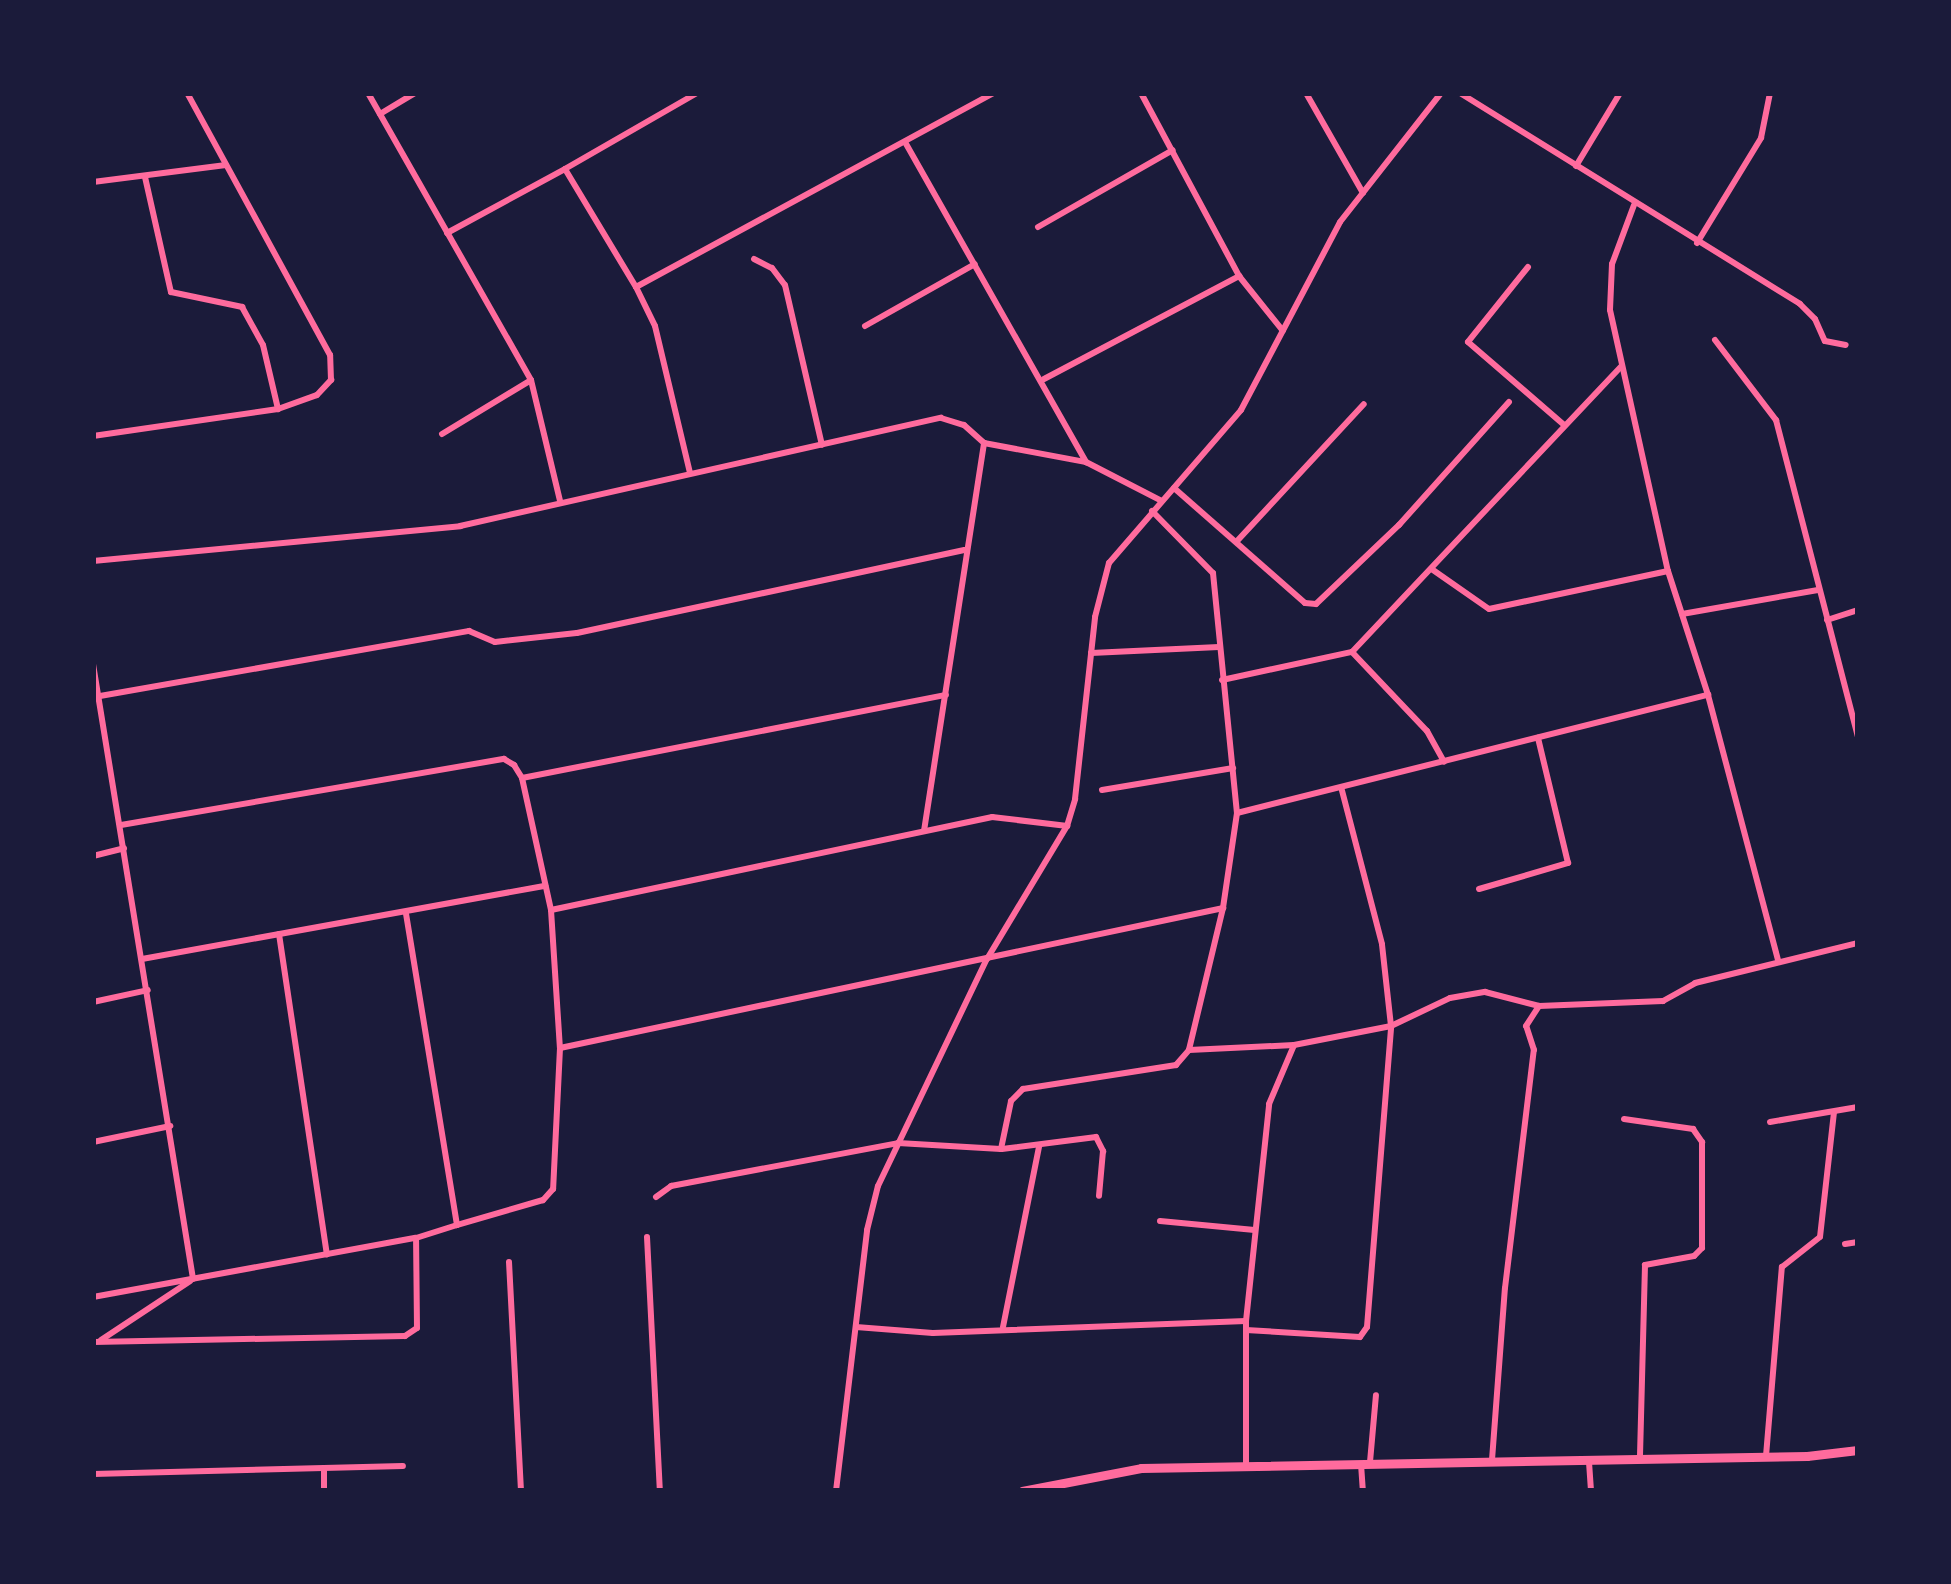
<!DOCTYPE html>
<html>
<head>
<meta charset="utf-8">
<style>
  body { margin:0 }
  #map { position:relative; width:1951px; height:1584px; overflow:hidden; background:#1b1b3a; font-family:Literata,serif }
  div>[style] { position:absolute }
  [style*='--x'] { left:calc(var(--x)*1px); top:calc(var(--y)*1px); width:calc(var(--w)*1px); rotate:calc(var(--a)*1deg) }
  .minor>* { height:6px; margin:-3px; padding:0 3px; transform-origin:3px; border-radius:3px; background:#ff6b9d }
  .secondary>* { height:9px; margin:-4.5px; padding:0 4.5px; transform-origin:4.5px; border-radius:4.5px; background:#ff6b9d }
  span { translate:-50% -50%; white-space:nowrap; text-align:center; line-height:1.15; -webkit-text-stroke:10px #1b1b3a; paint-order:stroke }
  .frame { position:absolute; inset:0; border:96px solid #1b1b3a; pointer-events:none }
</style>
</head>
<body>
<div id="map">
  <div class="minor">
    <div style="--x:368;--y:93;--w:330;--a:60.4"></div>
    <div style="--x:531;--y:380;--w:124;--a:76.5"></div>
    <div style="--x:697;--y:93;--w:152;--a:150.1"></div>
    <div style="--x:565;--y:169;--w:138;--a:59"></div>
    <div style="--x:636;--y:287;--w:406;--a:-28.5"></div>
    <div style="--x:1141;--y:93;--w:208;--a:61.8"></div>
    <div style="--x:1239;--y:276;--w:70;--a:51.3"></div>
    <div style="--x:1306;--y:93;--w:115;--a:60.3"></div>
    <div style="--x:1460;--y:93;--w:400;--a:31.8"></div>
    <div style="--x:1800;--y:304;--w:21;--a:45"></div>
    <div style="--x:1815;--y:319;--w:24;--a:66"></div>
    <div style="--x:1825;--y:341;--w:21;--a:11"></div>
    <div style="--x:380;--y:114;--w:41;--a:-31"></div>
    <div style="--x:905;--y:142;--w:368;--a:60.5"></div>
    <div style="--x:1086;--y:462;--w:85;--a:27.2"></div>
    <div style="--x:1576;--y:166;--w:85;--a:-58.9"></div>
    <div style="--x:145;--y:177;--w:118;--a:77.3"></div>
    <div style="--x:171;--y:292;--w:73;--a:11.9"></div>
    <div style="--x:242;--y:307;--w:43;--a:61.1"></div>
    <div style="--x:263;--y:345;--w:66;--a:76.8"></div>
    <div style="--x:93;--y:182;--w:134;--a:-7.3"></div>
    <div style="--x:1634;--y:205;--w:63;--a:110.4"></div>
    <div style="--x:1612;--y:264;--w:46;--a:92.5"></div>
    <div style="--x:1610;--y:310;--w:267;--a:77.5"></div>
    <div style="--x:1668;--y:571;--w:130;--a:72.1"></div>
    <div style="--x:1708;--y:695;--w:274;--a:75.2"></div>
    <div style="--x:1038;--y:227;--w:155;--a:-29.7"></div>
    <div style="--x:447;--y:233;--w:134;--a:-28.5"></div>
    <div style="--x:1697;--y:243;--w:123;--a:-58.6"></div>
    <div style="--x:1761;--y:138;--w:46;--a:-78.7"></div>
    <div style="--x:754;--y:259;--w:20;--a:27"></div>
    <div style="--x:772;--y:268;--w:21;--a:53"></div>
    <div style="--x:785;--y:285;--w:164;--a:77"></div>
    <div style="--x:1528;--y:267;--w:96;--a:128.7"></div>
    <div style="--x:1468;--y:342;--w:127;--a:40.8"></div>
    <div style="--x:636;--y:287;--w:43;--a:64"></div>
    <div style="--x:655;--y:326;--w:151;--a:76.6"></div>
    <div style="--x:865;--y:326;--w:126;--a:-29.4"></div>
    <div style="--x:1715;--y:340;--w:101;--a:52.7"></div>
    <div style="--x:1776;--y:420;--w:328;--a:75.5"></div>
    <div style="--x:1044;--y:379;--w:221;--a:-27.8"></div>
    <div style="--x:442;--y:434;--w:104;--a:-31.2"></div>
    <div style="--x:93;--y:436;--w:187;--a:-8.3"></div>
    <div style="--x:278;--y:409;--w:41;--a:-19.7"></div>
    <div style="--x:317;--y:395;--w:21;--a:-47"></div>
    <div style="--x:331;--y:380;--w:25;--a:-92"></div>
    <div style="--x:330;--y:355;--w:298;--a:-118.6"></div>
    <div style="--x:984;--y:443;--w:104;--a:10.6"></div>
    <div style="--x:1174;--y:488;--w:174;--a:41.3"></div>
    <div style="--x:1305;--y:603;--w:11;--a:5"></div>
    <div style="--x:1316;--y:604;--w:115;--a:-43.6"></div>
    <div style="--x:1399;--y:525;--w:165;--a:-48.2"></div>
    <div style="--x:1152;--y:511;--w:87;--a:45.5"></div>
    <div style="--x:1213;--y:573;--w:241;--a:84.3"></div>
    <div style="--x:1237;--y:813;--w:96;--a:98.4"></div>
    <div style="--x:1223;--y:908;--w:146;--a:103.5"></div>
    <div style="--x:1238;--y:540;--w:185;--a:-47.2"></div>
    <div style="--x:93;--y:561;--w:369;--a:-5.4"></div>
    <div style="--x:460;--y:526;--w:493;--a:-12.7"></div>
    <div style="--x:941;--y:418;--w:24;--a:17"></div>
    <div style="--x:964;--y:425;--w:27;--a:42"></div>
    <div style="--x:1433;--y:570;--w:68;--a:34.9"></div>
    <div style="--x:1489;--y:609;--w:183;--a:-12"></div>
    <div style="--x:1682;--y:614;--w:138;--a:-10"></div>
    <div style="--x:1827;--y:620;--w:33;--a:-18"></div>
    <div style="--x:1352;--y:652;--w:392;--a:-46.7"></div>
    <div style="--x:1091;--y:653;--w:128;--a:-2.7"></div>
    <div style="--x:93;--y:664;--w:623;--a:80.76"></div>
    <div style="--x:1222;--y:680;--w:133;--a:-12.2"></div>
    <div style="--x:1352;--y:652;--w:109;--a:46.5"></div>
    <div style="--x:1427;--y:731;--w:35;--a:61"></div>
    <div style="--x:100;--y:696;--w:375;--a:-10"></div>
    <div style="--x:469;--y:631;--w:28;--a:23"></div>
    <div style="--x:495;--y:642;--w:82;--a:-6.3"></div>
    <div style="--x:577;--y:633;--w:396;--a:-12.1"></div>
    <div style="--x:522;--y:778;--w:432;--a:-11.1"></div>
    <div style="--x:1102;--y:790;--w:133;--a:-9.5"></div>
    <div style="--x:1237;--y:813;--w:486;--a:-14.1"></div>
    <div style="--x:121;--y:825;--w:389;--a:-9.8"></div>
    <div style="--x:504;--y:759;--w:12;--a:31"></div>
    <div style="--x:514;--y:765;--w:15;--a:58"></div>
    <div style="--x:522;--y:778;--w:135;--a:77.6"></div>
    <div style="--x:551;--y:910;--w:138;--a:86.3"></div>
    <div style="--x:560;--y:1048;--w:141;--a:92.8"></div>
    <div style="--x:553;--y:1189;--w:15;--a:132"></div>
    <div style="--x:543;--y:1200;--w:90;--a:163.8"></div>
    <div style="--x:924;--y:831;--w:393;--a:-81.2"></div>
    <div style="--x:93;--y:856;--w:32;--a:-14"></div>
    <div style="--x:1479;--y:889;--w:93;--a:-16.3"></div>
    <div style="--x:1568;--y:863;--w:129;--a:-103.5"></div>
    <div style="--x:551;--y:910;--w:451;--a:-11.9"></div>
    <div style="--x:992;--y:817;--w:76;--a:6.8"></div>
    <div style="--x:279;--y:934;--w:324;--a:81.5"></div>
    <div style="--x:142;--y:959;--w:410;--a:-10.3"></div>
    <div style="--x:93;--y:1002;--w:56;--a:-12.3"></div>
    <div style="--x:560;--y:1048;--w:678;--a:-11.92"></div>
    <div style="--x:1624;--y:1119;--w:70;--a:8.2"></div>
    <div style="--x:1693;--y:1129;--w:16;--a:55"></div>
    <div style="--x:1702;--y:1142;--w:106;--a:90"></div>
    <div style="--x:1702;--y:1248;--w:11;--a:135"></div>
    <div style="--x:1694;--y:1256;--w:50;--a:169.6"></div>
    <div style="--x:1645;--y:1265;--w:192;--a:91.5"></div>
    <div style="--x:1770;--y:1122;--w:89;--a:-9.7"></div>
    <div style="--x:93;--y:1142;--w:79;--a:-11.7"></div>
    <div style="--x:1002;--y:1149;--w:95;--a:-7.3"></div>
    <div style="--x:1096;--y:1137;--w:16;--a:63"></div>
    <div style="--x:1103;--y:1151;--w:45;--a:95.1"></div>
    <div style="--x:656;--y:1197;--w:19;--a:-36"></div>
    <div style="--x:671;--y:1186;--w:231;--a:-10.7"></div>
    <div style="--x:898;--y:1143;--w:103;--a:3.3"></div>
    <div style="--x:1001;--y:1149;--w:49;--a:-78.2"></div>
    <div style="--x:1011;--y:1101;--w:17;--a:-45"></div>
    <div style="--x:1023;--y:1089;--w:155;--a:-8.9"></div>
    <div style="--x:1176;--y:1065;--w:20;--a:-49"></div>
    <div style="--x:1189;--y:1050;--w:105;--a:-2.7"></div>
    <div style="--x:1294;--y:1045;--w:99;--a:-11.1"></div>
    <div style="--x:1391;--y:1026;--w:65;--a:-25.4"></div>
    <div style="--x:1450;--y:998;--w:36;--a:-10"></div>
    <div style="--x:1485;--y:992;--w:56;--a:14.5"></div>
    <div style="--x:1539;--y:1006;--w:124;--a:-2.3"></div>
    <div style="--x:1663;--y:1001;--w:37;--a:-29"></div>
    <div style="--x:1695;--y:983;--w:168;--a:-13.8"></div>
    <div style="--x:1160;--y:1221;--w:95;--a:5.4"></div>
    <div style="--x:647;--y:1237;--w:254;--a:87.1"></div>
    <div style="--x:1845;--y:1244;--w:13;--a:-9"></div>
    <div style="--x:509;--y:1262;--w:229;--a:87"></div>
    <div style="--x:93;--y:1297;--w:328;--a:-10.4"></div>
    <div style="--x:416;--y:1238;--w:43;--a:-17.6"></div>
    <div style="--x:457;--y:1225;--w:317;--a:-99.3"></div>
    <div style="--x:856;--y:1327;--w:77;--a:4.5"></div>
    <div style="--x:933;--y:1333;--w:313;--a:-2.2"></div>
    <div style="--x:1003;--y:1327;--w:184;--a:-78.7"></div>
    <div style="--x:1246;--y:1330;--w:114;--a:3.5"></div>
    <div style="--x:1360;--y:1337;--w:12;--a:-55"></div>
    <div style="--x:1367;--y:1327;--w:302;--a:-85.4"></div>
    <div style="--x:1391;--y:1026;--w:82;--a:-96.3"></div>
    <div style="--x:1382;--y:944;--w:159;--a:-104.6"></div>
    <div style="--x:101;--y:1340;--w:107;--a:-33.5"></div>
    <div style="--x:93;--y:1342;--w:312;--a:-1.1"></div>
    <div style="--x:405;--y:1336;--w:14;--a:-34"></div>
    <div style="--x:417;--y:1328;--w:90;--a:-90.6"></div>
    <div style="--x:1766;--y:1456;--w:190;--a:-85.2"></div>
    <div style="--x:1782;--y:1267;--w:48;--a:-38.3"></div>
    <div style="--x:1820;--y:1237;--w:125;--a:-83.6"></div>
    <div style="--x:1492;--y:1460;--w:172;--a:-85.7"></div>
    <div style="--x:1505;--y:1288;--w:240;--a:-83.1"></div>
    <div style="--x:1534;--y:1050;--w:25;--a:-108"></div>
    <div style="--x:1526;--y:1026;--w:24;--a:-57"></div>
    <div style="--x:1370;--y:1462;--w:67;--a:-84.9"></div>
    <div style="--x:1589;--y:1462;--w:29;--a:86"></div>
    <div style="--x:1361;--y:1464;--w:27;--a:86"></div>
    <div style="--x:1246;--y:1465;--w:144;--a:-90"></div>
    <div style="--x:1246;--y:1321;--w:218;--a:-83.9"></div>
    <div style="--x:1269;--y:1104;--w:64;--a:-67"></div>
    <div style="--x:93;--y:1474;--w:310;--a:-1.5"></div>
    <div style="--x:324;--y:1491;--w:20;--a:-90"></div>
    <div style="--x:836;--y:1491;--w:263;--a:-83.2"></div>
    <div style="--x:867;--y:1230;--w:45;--a:-76"></div>
    <div style="--x:878;--y:1186;--w:252;--a:-64.4"></div>
    <div style="--x:987;--y:959;--w:155;--a:-59"></div>
    <div style="--x:1067;--y:826;--w:28;--a:-73"></div>
    <div style="--x:1075;--y:799;--w:183;--a:-83.7"></div>
    <div style="--x:1095;--y:617;--w:56;--a:-75.5"></div>
    <div style="--x:1109;--y:563;--w:202;--a:-49.2"></div>
    <div style="--x:1241;--y:410;--w:212;--a:-62.2"></div>
    <div style="--x:1340;--y:222;--w:164;--a:-51.9"></div>
  </div>
  <div class="secondary">
    <div style="--x:1022;--y:1491;--w:121;--a:-10.9"></div>
    <div style="--x:1141;--y:1468;--w:666;--a:-1.03"></div>
    <div style="--x:1807;--y:1456;--w:51;--a:-6.7"></div>
  </div>
  <div class="frame"></div>
</div>
</body>
</html>
